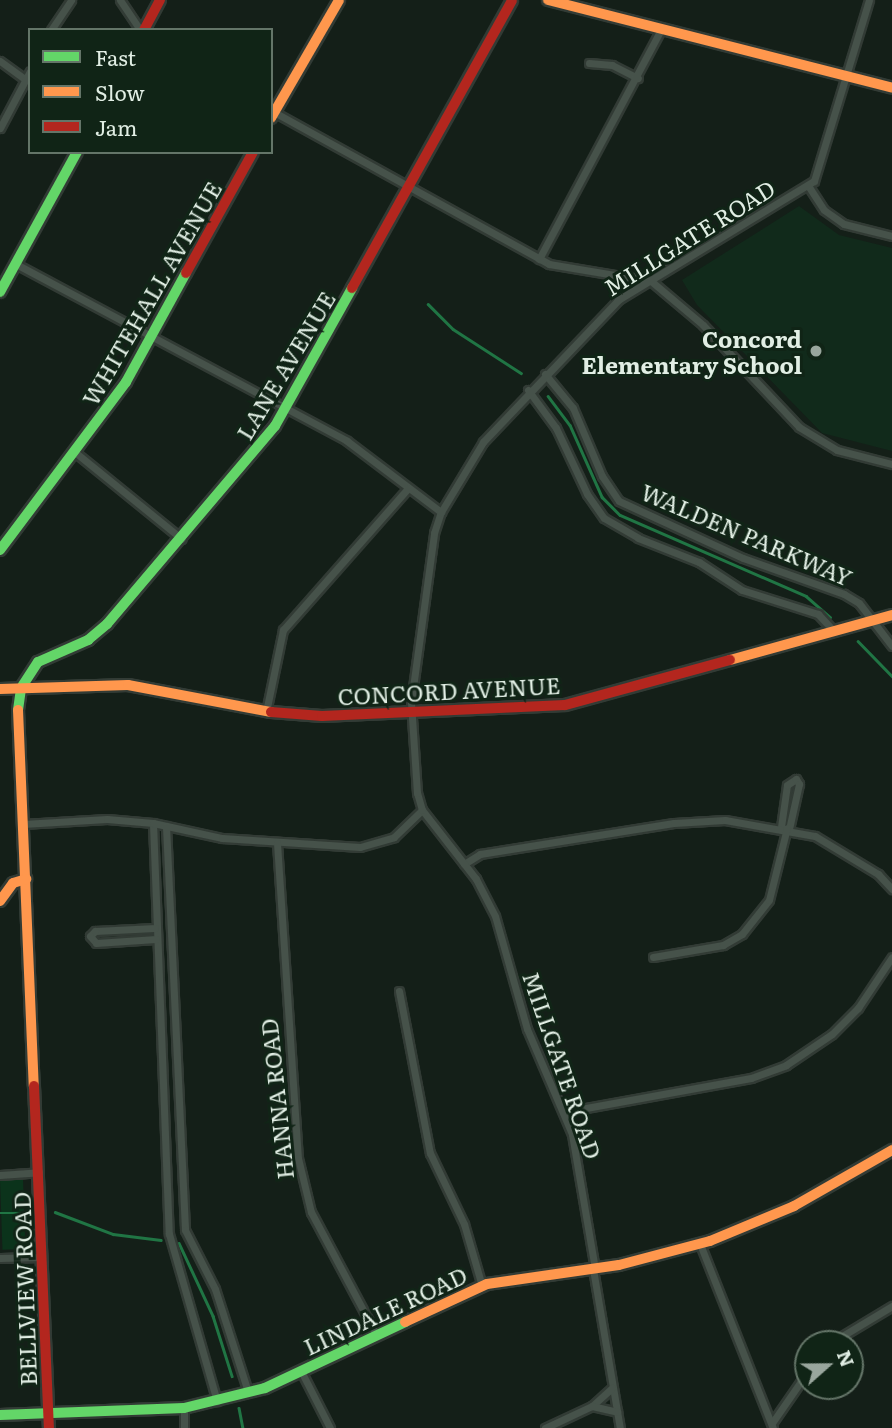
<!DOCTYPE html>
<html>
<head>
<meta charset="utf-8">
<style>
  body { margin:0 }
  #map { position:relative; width:892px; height:1428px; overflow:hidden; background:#141f18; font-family:Literata,serif }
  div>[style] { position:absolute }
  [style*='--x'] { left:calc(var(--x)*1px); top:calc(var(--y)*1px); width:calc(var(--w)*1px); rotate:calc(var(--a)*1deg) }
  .built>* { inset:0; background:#112a1b }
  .green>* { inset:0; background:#0b331b; transform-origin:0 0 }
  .stream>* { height:2.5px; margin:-1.25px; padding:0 1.25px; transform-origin:1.25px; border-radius:1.25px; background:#207544 }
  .roads { filter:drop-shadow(2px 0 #323b35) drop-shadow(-2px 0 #323b35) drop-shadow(0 2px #323b35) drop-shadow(0 -2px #323b35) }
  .street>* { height:7px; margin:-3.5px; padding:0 3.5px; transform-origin:3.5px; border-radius:3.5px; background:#46524a }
  .fast>* { height:10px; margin:-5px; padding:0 5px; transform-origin:5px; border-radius:5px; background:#63d668 }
  .slow>* { height:10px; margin:-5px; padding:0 5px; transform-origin:5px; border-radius:5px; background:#ff974d }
  .jam>* { height:10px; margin:-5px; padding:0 5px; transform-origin:5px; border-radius:5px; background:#b3261e }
  .dots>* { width:19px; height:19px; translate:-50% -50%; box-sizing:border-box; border:4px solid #102416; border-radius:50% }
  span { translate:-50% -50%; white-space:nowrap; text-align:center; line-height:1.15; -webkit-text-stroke:6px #102416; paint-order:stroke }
  .street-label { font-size:23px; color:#e1eee4 }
  .poi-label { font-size:23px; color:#e1eee4; font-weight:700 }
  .right { translate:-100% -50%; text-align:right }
  .legend { position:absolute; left:28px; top:28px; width:245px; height:126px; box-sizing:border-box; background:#102416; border:2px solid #647568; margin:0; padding:9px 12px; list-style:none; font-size:21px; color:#e1eee4 }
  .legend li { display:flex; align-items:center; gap:14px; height:35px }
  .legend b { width:35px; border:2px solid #647568 }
  .north { position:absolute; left:794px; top:1330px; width:70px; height:70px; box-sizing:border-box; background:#102416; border:2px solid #647568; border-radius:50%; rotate:69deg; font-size:19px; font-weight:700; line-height:28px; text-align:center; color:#e1eee4 }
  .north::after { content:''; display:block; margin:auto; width:24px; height:32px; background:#99a69d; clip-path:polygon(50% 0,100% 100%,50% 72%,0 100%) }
</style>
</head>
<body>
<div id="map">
  <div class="built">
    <div style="clip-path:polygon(799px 206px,839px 235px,892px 248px,892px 451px,822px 433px,697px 305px,682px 280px)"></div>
  </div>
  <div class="green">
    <div style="left:23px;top:1179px;width:70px;height:23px;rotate:88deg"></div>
  </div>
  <div class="stream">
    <div style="--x:428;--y:304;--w:35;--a:45"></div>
    <div style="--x:453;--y:329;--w:81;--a:32.9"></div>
    <div style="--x:548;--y:396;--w:36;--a:53"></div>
    <div style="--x:570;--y:425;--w:79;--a:66"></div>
    <div style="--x:602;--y:497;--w:25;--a:45"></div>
    <div style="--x:620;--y:515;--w:203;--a:23.5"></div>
    <div style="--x:806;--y:596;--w:32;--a:41"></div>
    <div style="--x:858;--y:641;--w:49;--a:45.8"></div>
    <div style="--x:55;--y:1212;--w:62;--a:20.8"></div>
    <div style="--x:113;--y:1234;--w:48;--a:7.1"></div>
    <div style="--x:0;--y:1213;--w:22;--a:0"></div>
    <div style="--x:179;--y:1243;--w:81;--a:65"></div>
    <div style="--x:213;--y:1316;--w:63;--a:72.4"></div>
    <div style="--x:239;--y:1408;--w:20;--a:79"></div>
  </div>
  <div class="roads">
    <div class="street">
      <div style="--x:120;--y:0;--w:36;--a:56"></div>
      <div style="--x:51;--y:30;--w:36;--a:-56"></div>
      <div style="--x:0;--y:61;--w:32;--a:36"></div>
      <div style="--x:589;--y:63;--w:23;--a:5"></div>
      <div style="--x:612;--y:65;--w:29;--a:27"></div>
      <div style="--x:272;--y:111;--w:316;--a:28.9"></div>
      <div style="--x:549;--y:264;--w:103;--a:9.5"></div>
      <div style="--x:651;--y:281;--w:68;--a:40.2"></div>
      <div style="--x:703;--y:325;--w:140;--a:46.7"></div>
      <div style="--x:799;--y:427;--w:44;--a:31.2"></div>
      <div style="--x:837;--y:450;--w:57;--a:14.3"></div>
      <div style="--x:0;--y:128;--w:64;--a:-62.2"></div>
      <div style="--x:809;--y:187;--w:27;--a:57"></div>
      <div style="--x:824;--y:210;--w:24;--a:35"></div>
      <div style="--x:844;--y:224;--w:49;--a:14"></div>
      <div style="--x:539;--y:259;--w:259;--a:-62"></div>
      <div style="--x:16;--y:264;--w:375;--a:28.1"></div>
      <div style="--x:347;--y:441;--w:118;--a:37.1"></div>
      <div style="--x:545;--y:374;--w:44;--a:50.5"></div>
      <div style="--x:573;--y:408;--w:74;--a:66.9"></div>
      <div style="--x:602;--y:476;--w:30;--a:56"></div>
      <div style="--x:619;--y:501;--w:136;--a:24.7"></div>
      <div style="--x:743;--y:558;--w:107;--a:19.6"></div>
      <div style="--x:844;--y:594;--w:17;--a:31"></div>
      <div style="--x:859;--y:603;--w:54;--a:52.5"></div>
      <div style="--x:528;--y:390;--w:47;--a:53.6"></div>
      <div style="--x:556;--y:428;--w:73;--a:64.8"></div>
      <div style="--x:587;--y:494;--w:29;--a:55"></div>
      <div style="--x:604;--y:518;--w:39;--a:30"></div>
      <div style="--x:638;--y:538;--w:66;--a:21.5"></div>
      <div style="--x:699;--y:562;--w:51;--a:33.1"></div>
      <div style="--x:742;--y:590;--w:80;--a:17.5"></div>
      <div style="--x:818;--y:614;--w:22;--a:47"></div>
      <div style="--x:76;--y:453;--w:136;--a:39.1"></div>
      <div style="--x:266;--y:712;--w:84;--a:-78.3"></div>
      <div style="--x:283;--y:630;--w:189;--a:-48.6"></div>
      <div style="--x:153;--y:823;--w:411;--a:87.8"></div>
      <div style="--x:169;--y:1234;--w:174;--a:74"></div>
      <div style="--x:23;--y:824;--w:84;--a:-3.4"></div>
      <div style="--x:107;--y:819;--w:46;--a:5"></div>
      <div style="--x:153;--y:823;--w:71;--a:12.3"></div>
      <div style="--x:222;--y:838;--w:138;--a:3.7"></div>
      <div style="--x:360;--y:847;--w:35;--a:-16"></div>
      <div style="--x:394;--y:837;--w:39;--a:-44"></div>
      <div style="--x:166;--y:826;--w:404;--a:87.3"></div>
      <div style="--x:185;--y:1230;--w:66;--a:63"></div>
      <div style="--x:215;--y:1289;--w:108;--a:72.2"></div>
      <div style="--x:781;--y:827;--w:42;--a:-81.9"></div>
      <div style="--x:787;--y:785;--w:11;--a:-34"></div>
      <div style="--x:796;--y:779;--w:6;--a:59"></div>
      <div style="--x:799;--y:784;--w:46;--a:102.5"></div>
      <div style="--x:277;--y:843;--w:316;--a:86.2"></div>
      <div style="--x:298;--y:1158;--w:56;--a:76.5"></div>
      <div style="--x:311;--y:1212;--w:138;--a:62"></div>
      <div style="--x:464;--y:864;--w:19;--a:-32"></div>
      <div style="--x:480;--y:854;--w:196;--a:-9.1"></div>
      <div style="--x:674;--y:823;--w:51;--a:-3.4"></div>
      <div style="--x:725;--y:820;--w:91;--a:10.1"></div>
      <div style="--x:815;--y:836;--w:74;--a:31.1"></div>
      <div style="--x:878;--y:874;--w:21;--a:47"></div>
      <div style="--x:155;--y:928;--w:60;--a:177.1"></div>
      <div style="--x:95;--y:931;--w:7;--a:135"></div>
      <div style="--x:90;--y:936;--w:9;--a:49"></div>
      <div style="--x:96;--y:943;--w:60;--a:-3.8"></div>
      <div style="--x:653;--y:957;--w:71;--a:-9.7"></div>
      <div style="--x:723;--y:945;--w:22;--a:-30"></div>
      <div style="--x:742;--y:934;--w:43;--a:-51.5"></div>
      <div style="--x:769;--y:900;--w:74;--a:-76"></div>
      <div style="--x:399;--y:991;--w:165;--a:79.2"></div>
      <div style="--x:430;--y:1153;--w:79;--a:64.4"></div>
      <div style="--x:464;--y:1224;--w:65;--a:73.8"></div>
      <div style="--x:564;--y:1112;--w:190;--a:-10.3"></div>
      <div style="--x:751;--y:1078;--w:37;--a:-20"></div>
      <div style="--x:786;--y:1065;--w:55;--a:-34"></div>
      <div style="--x:832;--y:1034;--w:37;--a:-45"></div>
      <div style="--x:858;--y:1008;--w:61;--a:-56.3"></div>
      <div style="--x:0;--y:1175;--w:39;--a:-4"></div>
      <div style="--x:700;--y:1244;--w:198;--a:68.4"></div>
      <div style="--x:0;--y:1258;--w:42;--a:-1.4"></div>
      <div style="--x:593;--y:1269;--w:161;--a:80.4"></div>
      <div style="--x:595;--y:1269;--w:137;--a:-99.7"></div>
      <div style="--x:572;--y:1134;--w:114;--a:-113.2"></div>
      <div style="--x:527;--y:1029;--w:117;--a:-105.8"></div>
      <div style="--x:495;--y:916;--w:42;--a:-117.2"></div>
      <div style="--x:476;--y:879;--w:88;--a:-128"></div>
      <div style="--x:422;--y:810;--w:18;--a:-106"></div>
      <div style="--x:417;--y:793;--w:91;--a:-93.8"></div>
      <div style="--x:411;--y:702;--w:171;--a:-82.2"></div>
      <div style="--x:434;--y:533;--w:22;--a:-72"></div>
      <div style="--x:441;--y:512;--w:82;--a:-59"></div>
      <div style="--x:483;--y:442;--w:196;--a:-46.4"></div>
      <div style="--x:618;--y:300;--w:229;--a:-31.3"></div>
      <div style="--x:814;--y:181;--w:189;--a:-73.1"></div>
      <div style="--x:829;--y:1344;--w:74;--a:-31.1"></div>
      <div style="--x:301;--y:1371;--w:64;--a:63"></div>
      <div style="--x:592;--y:1406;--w:27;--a:-42"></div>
      <div style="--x:184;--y:1408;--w:20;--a:90"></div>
      <div style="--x:772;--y:1423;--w:63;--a:-55.3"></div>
      <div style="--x:545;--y:1428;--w:52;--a:-25.1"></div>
      <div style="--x:592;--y:1406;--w:26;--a:13"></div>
    </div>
    <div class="fast">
      <div style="--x:0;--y:292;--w:160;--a:-61.2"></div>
      <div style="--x:0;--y:550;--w:210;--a:-53.1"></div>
      <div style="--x:126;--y:382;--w:124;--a:-61.2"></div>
      <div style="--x:18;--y:710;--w:22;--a:-82"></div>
      <div style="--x:21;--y:688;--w:31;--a:-57"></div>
      <div style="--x:38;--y:662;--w:55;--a:-23.7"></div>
      <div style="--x:88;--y:640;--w:25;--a:-40"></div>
      <div style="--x:107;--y:624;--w:260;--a:-49.7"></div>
      <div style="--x:275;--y:426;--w:158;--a:-60.8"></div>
      <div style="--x:0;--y:1415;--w:184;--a:-2.2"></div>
      <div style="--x:184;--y:1408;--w:83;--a:-13.9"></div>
      <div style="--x:265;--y:1388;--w:155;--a:-25.2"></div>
    </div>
    <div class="slow">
      <div style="--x:548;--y:0;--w:355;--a:14.3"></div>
      <div style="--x:271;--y:118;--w:136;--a:-60"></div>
      <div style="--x:730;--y:660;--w:168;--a:-15.5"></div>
      <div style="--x:0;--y:689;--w:128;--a:-1.8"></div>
      <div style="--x:128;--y:685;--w:146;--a:10.7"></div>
      <div style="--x:18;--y:710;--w:376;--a:87.6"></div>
      <div style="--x:0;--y:901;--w:22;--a:-54"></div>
      <div style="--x:13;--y:883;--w:14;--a:-17"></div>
      <div style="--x:405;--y:1322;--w:90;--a:-24.9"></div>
      <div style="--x:487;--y:1284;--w:133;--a:-8.2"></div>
      <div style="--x:619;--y:1265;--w:94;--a:-14.8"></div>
      <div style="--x:710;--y:1241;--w:91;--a:-22.6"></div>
      <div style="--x:794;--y:1206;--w:113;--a:-29.7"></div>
    </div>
    <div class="jam">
      <div style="--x:144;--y:30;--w:34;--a:-62"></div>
      <div style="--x:186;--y:273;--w:138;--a:-61"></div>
      <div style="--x:352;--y:288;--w:329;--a:-60.9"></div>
      <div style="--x:271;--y:712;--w:51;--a:4.5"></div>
      <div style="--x:322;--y:716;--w:243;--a:-2.6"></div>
      <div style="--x:565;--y:705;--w:171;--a:-15.3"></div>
      <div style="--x:34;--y:1086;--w:342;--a:87.5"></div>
    </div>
  </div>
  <div class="dots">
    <div style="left:816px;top:351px;background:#99a69d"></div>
  </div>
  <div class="street-label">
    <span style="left:689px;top:237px;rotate:-32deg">MILLGATE ROAD</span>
    <span style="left:151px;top:293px;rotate:-60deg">WHITEHALL AVENUE</span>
    <span style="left:285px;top:365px;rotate:-59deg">LANE AVENUE</span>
    <span style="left:747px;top:534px;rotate:23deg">WALDEN PARKWAY</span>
    <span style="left:449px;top:690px;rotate:-3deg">CONCORD AVENUE</span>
    <span style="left:563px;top:1065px;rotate:71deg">MILLGATE ROAD</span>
    <span style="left:276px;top:1099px;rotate:-96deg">HANNA ROAD</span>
    <span style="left:24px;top:1289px;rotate:-92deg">BELLVIEW ROAD</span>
    <span style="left:385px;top:1310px;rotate:-25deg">LINDALE ROAD</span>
  </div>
  <div class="poi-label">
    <span class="right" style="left:802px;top:351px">Concord<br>Elementary School</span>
  </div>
  <ul class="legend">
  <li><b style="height:9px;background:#63d668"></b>Fast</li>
  <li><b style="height:9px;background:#ff974d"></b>Slow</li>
  <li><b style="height:9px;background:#b3261e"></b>Jam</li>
  </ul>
  <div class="north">N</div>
</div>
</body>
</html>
